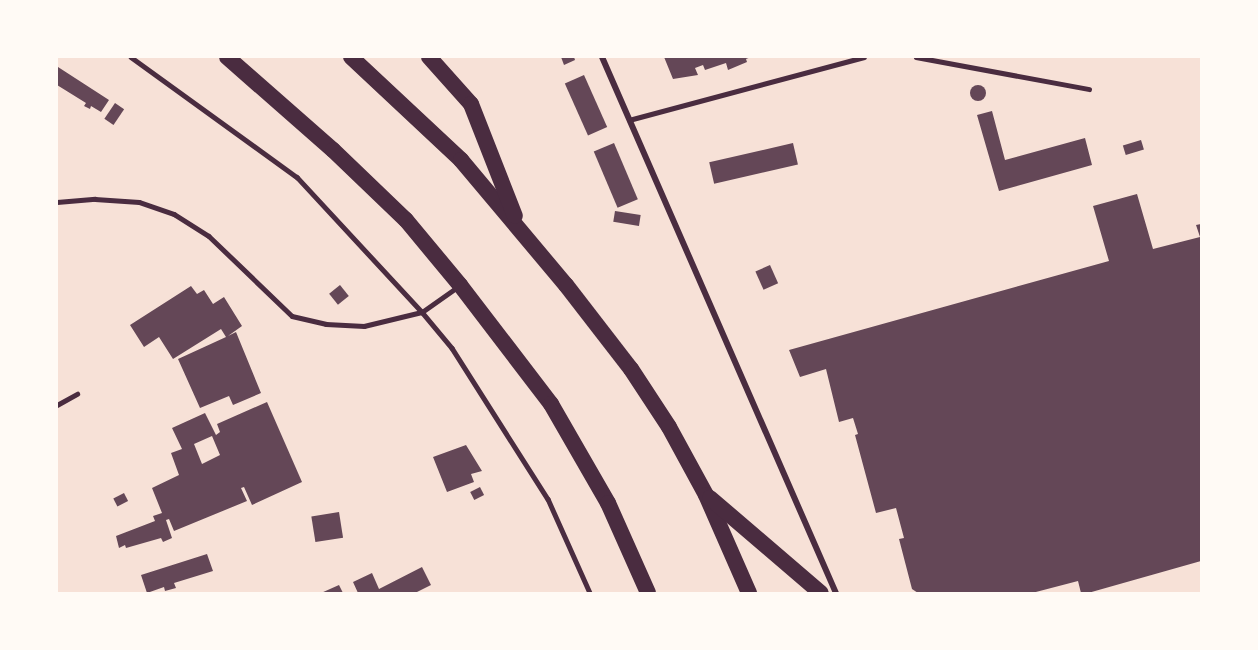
<!DOCTYPE html>
<html>
<head>
<meta charset="utf-8">
<style>
  body { margin:0 }
  #map { position:relative; width:1258px; height:650px; overflow:hidden; background:#f7e1d7; font-family:Helvetica,sans-serif }
  div>[style] { position:absolute }
  [style*='--x'] { left:calc(var(--x)*1px); top:calc(var(--y)*1px); width:calc(var(--w)*1px); rotate:calc(var(--a)*1deg) }
  .building>* { inset:0; background:#644757; transform-origin:0 0 }
  .round { border-radius:50% }
  .service>* { height:4.5px; margin:-2.25px; padding:0 2.25px; transform-origin:2.25px; border-radius:2.25px; background:#4a2c40 }
  .minor>* { height:6px; margin:-3px; padding:0 3px; transform-origin:3px; border-radius:3px; background:#4a2c40 }
  .trunk>* { height:16px; margin:-8px; padding:0 8px; transform-origin:8px; border-radius:8px; background:#4a2c40 }
  span { translate:-50% -50%; white-space:nowrap; text-align:center; line-height:1.15; -webkit-text-stroke:5px #fffaf5; paint-order:stroke }
  .frame { position:absolute; inset:0; border:58px solid #fffaf5; pointer-events:none }
</style>
</head>
<body>
<div id="map">
  <div class="building">
    <div style="clip-path:polygon(561px 57px,574px 57px,575px 60px,564px 65px)"></div>
    <div style="clip-path:polygon(664px 57px,751px 57px,746px 59px,747px 62px,728px 70px,726px 63px,705px 70px,703px 65px,695px 68px,698px 75px,673px 79px)"></div>
    <div style="clip-path:polygon(58px 67px,109px 100px,101px 112px,91px 106px,90px 109px,84px 106px,86px 103px,57px 85px)"></div>
    <div style="left:584px;top:75px;width:57px;height:21px;rotate:66deg"></div>
    <div class="round" style="left:970px;top:85px;width:16px;height:16px"></div>
    <div style="left:115px;top:103px;width:11px;height:19px;rotate:34deg"></div>
    <div style="clip-path:polygon(992px 111px,1005px 160px,1085px 138px,1092px 165px,999px 191px,977px 115px)"></div>
    <div style="left:1141px;top:140px;width:10px;height:19px;rotate:73deg"></div>
    <div style="left:614px;top:143px;width:61px;height:22px;rotate:67deg"></div>
    <div style="left:793px;top:143px;width:22px;height:86px;rotate:77deg"></div>
    <div style="clip-path:polygon(1137px 194px,1153px 249px,1200px 237px,1196px 225px,1201px 224px,1201px 561px,1088px 593px,1081px 593px,1078px 581px,1032px 593px,918px 593px,912px 589px,899px 539px,904px 538px,896px 508px,876px 513px,855px 435px,858px 434px,853px 418px,839px 422px,826px 369px,800px 377px,789px 350px,1109px 261px,1093px 206px)"></div>
    <div style="left:615px;top:211px;width:26px;height:11px;rotate:9deg"></div>
    <div style="left:770px;top:265px;width:20px;height:16px;rotate:66deg"></div>
    <div style="left:340px;top:285px;width:14px;height:14px;rotate:51deg"></div>
    <div style="clip-path:polygon(191px 286px,197px 294px,204px 290px,213px 304px,224px 297px,242px 326px,228px 336px,236px 332px,261px 393px,233px 405px,229px 396px,200px 408px,178px 359px,226px 337px,221px 329px,173px 359px,159px 337px,144px 347px,130px 325px)"></div>
    <div style="clip-path:polygon(evenodd,267px 402px,302px 482px,252px 505px,244px 487px,241px 488px,247px 501px,174px 531px,169px 519px,166px 520px,172px 538px,163px 542px,161px 538px,126px 548px,125px 545px,119px 548px,116px 536px,155px 521px,153px 516px,162px 513px,152px 488px,179px 475px,171px 453px,182px 449px,172px 428px,205px 413px,216px 435px,220px 432px,217px 424px,267px 402px,212px 436px,220px 455px,202px 464px,194px 444px,212px 436px)"></div>
    <div style="clip-path:polygon(466px 445px,482px 471px,471px 474px,474px 482px,447px 492px,433px 457px)"></div>
    <div style="left:480px;top:487px;width:9px;height:11px;rotate:63deg"></div>
    <div style="left:124px;top:493px;width:9px;height:12px;rotate:63deg"></div>
    <div style="left:339px;top:512px;width:26px;height:28px;rotate:81deg"></div>
    <div style="clip-path:polygon(207px 554px,213px 571px,174px 583px,176px 588px,165px 591px,164px 587px,147px 593px,141px 575px)"></div>
    <div style="clip-path:polygon(422px 567px,431px 585px,415px 593px,358px 593px,353px 582px,372px 573px,379px 589px)"></div>
    <div style="clip-path:polygon(339px 585px,343px 593px,321px 593px)"></div>
  </div>
  <div class="service">
    <div style="--x:131;--y:57;--w:205;--a:35.9"></div>
    <div style="--x:297;--y:177;--w:184;--a:47.2"></div>
    <div style="--x:422;--y:312;--w:47;--a:50.2"></div>
    <div style="--x:452;--y:348;--w:179;--a:57.6"></div>
    <div style="--x:548;--y:499;--w:103;--a:65.9"></div>
    <div style="--x:916;--y:57;--w:176;--a:10.5"></div>
    <div style="--x:629;--y:120;--w:243;--a:-15"></div>
    <div style="--x:57;--y:202;--w:38;--a:-5"></div>
    <div style="--x:95;--y:199;--w:44;--a:3.9"></div>
    <div style="--x:139;--y:202;--w:37;--a:19"></div>
    <div style="--x:174;--y:214;--w:41;--a:32.2"></div>
    <div style="--x:209;--y:236;--w:115;--a:43.9"></div>
    <div style="--x:292;--y:316;--w:35;--a:13"></div>
    <div style="--x:326;--y:324;--w:38;--a:3"></div>
    <div style="--x:364;--y:326;--w:60;--a:-13.6"></div>
    <div style="--x:422;--y:312;--w:42;--a:-35.2"></div>
    <div style="--x:57;--y:405;--w:23;--a:-29"></div>
  </div>
  <div class="minor">
    <div style="--x:602;--y:57;--w:585;--a:66.42"></div>
  </div>
  <div class="trunk">
    <div style="--x:227;--y:57;--w:141;--a:41.3"></div>
    <div style="--x:333;--y:150;--w:101;--a:43.8"></div>
    <div style="--x:406;--y:220;--w:85;--a:50.3"></div>
    <div style="--x:460;--y:285;--w:150;--a:52.6"></div>
    <div style="--x:551;--y:404;--w:114;--a:60.1"></div>
    <div style="--x:608;--y:503;--w:98;--a:66"></div>
    <div style="--x:351;--y:57;--w:151;--a:43.1"></div>
    <div style="--x:461;--y:160;--w:163;--a:50"></div>
    <div style="--x:566;--y:285;--w:106;--a:52.3"></div>
    <div style="--x:631;--y:369;--w:69;--a:56.8"></div>
    <div style="--x:669;--y:427;--w:77;--a:61.4"></div>
    <div style="--x:706;--y:495;--w:107;--a:66.3"></div>
    <div style="--x:429;--y:57;--w:63;--a:48.2"></div>
    <div style="--x:471;--y:104;--w:120;--a:68.6"></div>
    <div style="--x:710;--y:498;--w:146;--a:40.6"></div>
  </div>
  <div class="frame"></div>
</div>
</body>
</html>
